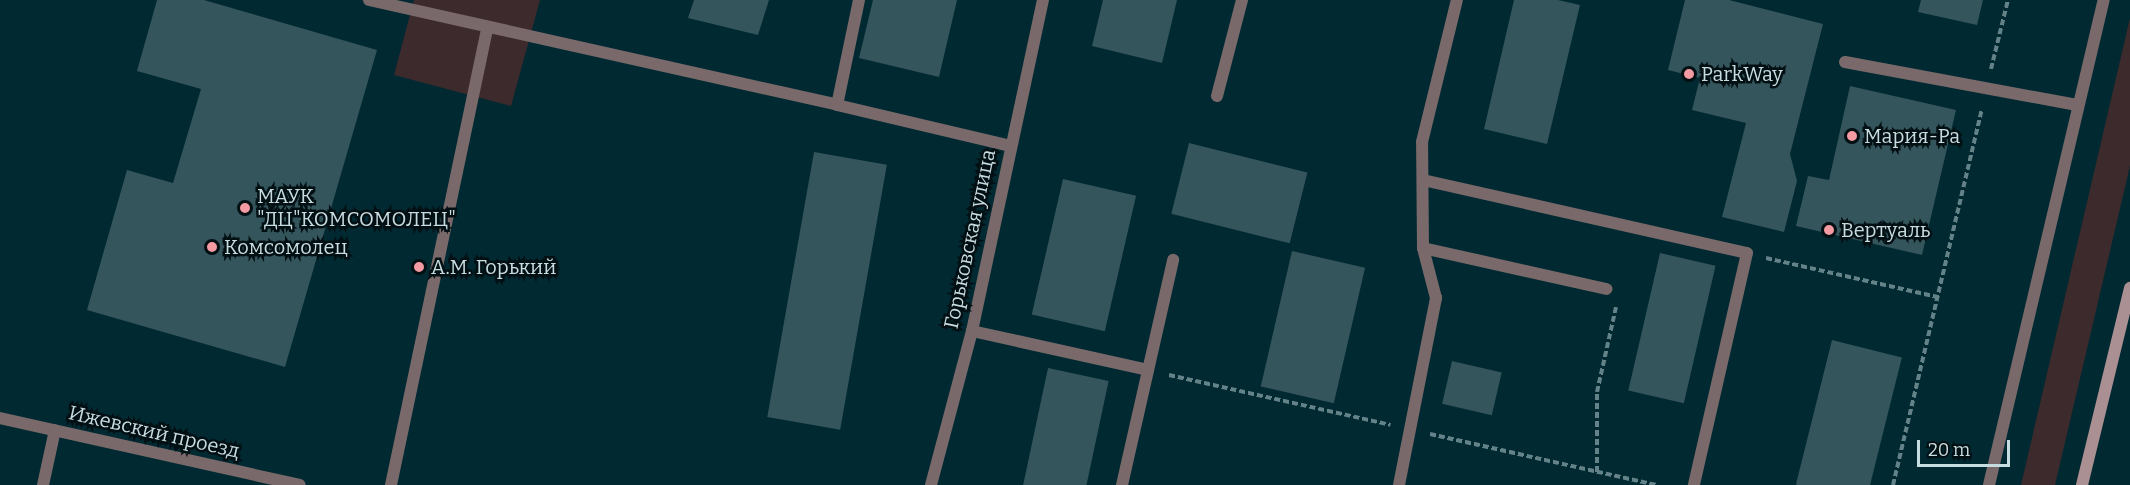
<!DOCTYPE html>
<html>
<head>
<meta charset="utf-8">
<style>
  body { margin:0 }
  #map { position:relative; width:2130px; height:485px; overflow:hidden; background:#002931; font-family:Bitter,serif }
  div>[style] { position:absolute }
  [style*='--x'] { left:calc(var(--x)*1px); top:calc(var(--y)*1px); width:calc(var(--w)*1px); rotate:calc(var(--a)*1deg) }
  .green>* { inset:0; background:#3d2a2c }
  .building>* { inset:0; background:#34555c; transform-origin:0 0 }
  .path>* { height:4px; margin-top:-2px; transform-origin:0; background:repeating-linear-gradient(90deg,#648389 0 6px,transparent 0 9px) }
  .service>* { height:12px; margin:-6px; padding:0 6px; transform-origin:6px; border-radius:6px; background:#79696a }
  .tertiary>* { height:12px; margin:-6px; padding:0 6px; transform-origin:6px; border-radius:6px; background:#79696a }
  .secondary>* { height:12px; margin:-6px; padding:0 6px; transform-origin:6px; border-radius:6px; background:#aa9092 }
  .dots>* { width:16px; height:16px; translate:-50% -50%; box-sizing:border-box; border:3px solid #020f13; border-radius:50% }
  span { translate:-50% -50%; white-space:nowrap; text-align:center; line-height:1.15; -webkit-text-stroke:5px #020f13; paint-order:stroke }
  .poi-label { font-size:20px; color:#c7dce0 }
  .left { translate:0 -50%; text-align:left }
  .street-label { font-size:20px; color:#c7dce0 }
  .scale { position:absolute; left:1917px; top:440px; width:93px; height:27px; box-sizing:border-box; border:3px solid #c7dce0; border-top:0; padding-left:8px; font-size:18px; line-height:21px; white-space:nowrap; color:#c7dce0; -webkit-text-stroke:4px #020f13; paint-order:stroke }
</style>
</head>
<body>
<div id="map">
  <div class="green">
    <div style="clip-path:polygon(414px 0,540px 0,511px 106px,394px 75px)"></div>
    <div style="clip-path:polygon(2130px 18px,2130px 166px,2055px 485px,2021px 485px)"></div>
  </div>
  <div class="building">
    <div style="clip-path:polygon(157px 0,204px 0,377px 50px,285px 367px,87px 310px,127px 170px,173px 183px,201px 89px,137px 71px)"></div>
    <div style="clip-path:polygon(694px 0,769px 0,758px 35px,688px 18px)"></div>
    <div style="clip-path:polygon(873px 0,957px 0,939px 77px,859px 58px)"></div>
    <div style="clip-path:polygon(1103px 0,1177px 0,1162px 63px,1092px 46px)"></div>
    <div style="clip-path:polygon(1514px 0,1558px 0,1580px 5px,1547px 144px,1484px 129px)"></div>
    <div style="clip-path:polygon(1685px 0,1729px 0,1823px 24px,1790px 154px,1797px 181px,1784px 232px,1722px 217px,1746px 123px,1692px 110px,1700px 78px,1668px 70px)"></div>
    <div style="clip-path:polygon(1921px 0,1983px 0,1977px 25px,1918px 12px)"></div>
    <div style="clip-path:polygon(1850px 86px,1956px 110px,1922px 255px,1796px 226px,1808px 176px,1829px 180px)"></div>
    <div style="left:1189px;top:143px;width:122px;height:73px;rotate:14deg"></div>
    <div style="left:814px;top:152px;width:74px;height:269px;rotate:10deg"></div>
    <div style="left:1063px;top:179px;width:75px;height:139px;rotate:13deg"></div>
    <div style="left:1292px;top:251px;width:75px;height:139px;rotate:13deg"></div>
    <div style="left:1660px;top:253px;width:57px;height:141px;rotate:13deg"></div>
    <div style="left:1832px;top:340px;width:72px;height:149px;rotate:14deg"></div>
    <div style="left:1452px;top:361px;width:51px;height:44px;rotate:13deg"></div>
    <div style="left:1048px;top:368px;width:62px;height:120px;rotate:12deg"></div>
  </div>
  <div class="path">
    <div style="--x:1991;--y:69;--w:71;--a:-76.2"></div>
    <div style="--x:1766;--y:258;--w:176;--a:12.8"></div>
    <div style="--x:1169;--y:375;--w:227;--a:12.7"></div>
    <div style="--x:1430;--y:434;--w:233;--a:12.7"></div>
    <div style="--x:1597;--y:472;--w:80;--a:-90"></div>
    <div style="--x:1597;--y:392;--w:87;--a:-77.4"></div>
    <div style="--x:1893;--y:485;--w:386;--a:-76.7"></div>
  </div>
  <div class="service">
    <div style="--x:369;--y:0;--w:480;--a:12.6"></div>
    <div style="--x:859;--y:0;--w:107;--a:101.8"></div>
    <div style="--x:837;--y:105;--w:178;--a:13.3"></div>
    <div style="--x:1845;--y:62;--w:236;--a:10.5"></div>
    <div style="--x:1217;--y:96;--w:99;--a:-75.4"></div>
    <div style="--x:1423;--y:180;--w:332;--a:12.7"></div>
    <div style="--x:1747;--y:253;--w:238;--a:102.9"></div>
    <div style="--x:1423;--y:248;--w:188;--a:12.6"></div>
    <div style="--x:972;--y:331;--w:180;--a:12.5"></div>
    <div style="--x:43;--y:485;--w:56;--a:-77.7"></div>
    <div style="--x:391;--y:485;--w:466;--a:-78.1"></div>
    <div style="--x:1122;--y:485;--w:231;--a:-77.2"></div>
    <div style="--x:1399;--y:485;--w:191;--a:-78.8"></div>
    <div style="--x:1436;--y:298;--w:52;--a:-104.6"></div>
    <div style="--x:1423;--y:248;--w:106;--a:-90.5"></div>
    <div style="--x:1422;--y:142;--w:146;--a:-76.2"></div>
    <div style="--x:1989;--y:485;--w:498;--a:-76.7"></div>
  </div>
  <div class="tertiary">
    <div style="--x:0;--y:418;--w:307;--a:12.6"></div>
    <div style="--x:931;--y:485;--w:159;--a:-75.1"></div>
    <div style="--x:972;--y:331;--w:339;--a:-77.9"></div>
  </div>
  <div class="secondary">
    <div style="--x:2082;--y:485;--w:203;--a:-76.3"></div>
  </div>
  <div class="dots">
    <div style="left:1689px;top:74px;background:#f49aa2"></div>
    <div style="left:1852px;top:136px;background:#f49aa2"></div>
    <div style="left:245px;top:208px;background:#f49aa2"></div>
    <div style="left:1829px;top:230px;background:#f49aa2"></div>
    <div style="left:212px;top:247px;background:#f49aa2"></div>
    <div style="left:419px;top:267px;background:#f49aa2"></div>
  </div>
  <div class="poi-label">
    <span class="left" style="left:1701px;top:74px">ParkWay</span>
    <span class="left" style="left:1864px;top:136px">Мария-Ра</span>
    <span class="left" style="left:257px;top:208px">МАУК<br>"ДЦ"КОМСОМОЛЕЦ"</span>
    <span class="left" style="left:1841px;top:230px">Вертуаль</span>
    <span class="left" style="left:224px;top:247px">Комсомолец</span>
    <span class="left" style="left:431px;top:267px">А.М. Горький</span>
  </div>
  <div class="street-label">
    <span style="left:970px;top:239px;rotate:-78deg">Горьковская улица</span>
    <span style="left:154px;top:432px;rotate:13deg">Ижевский проезд</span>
  </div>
  <div class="scale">20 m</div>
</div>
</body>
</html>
